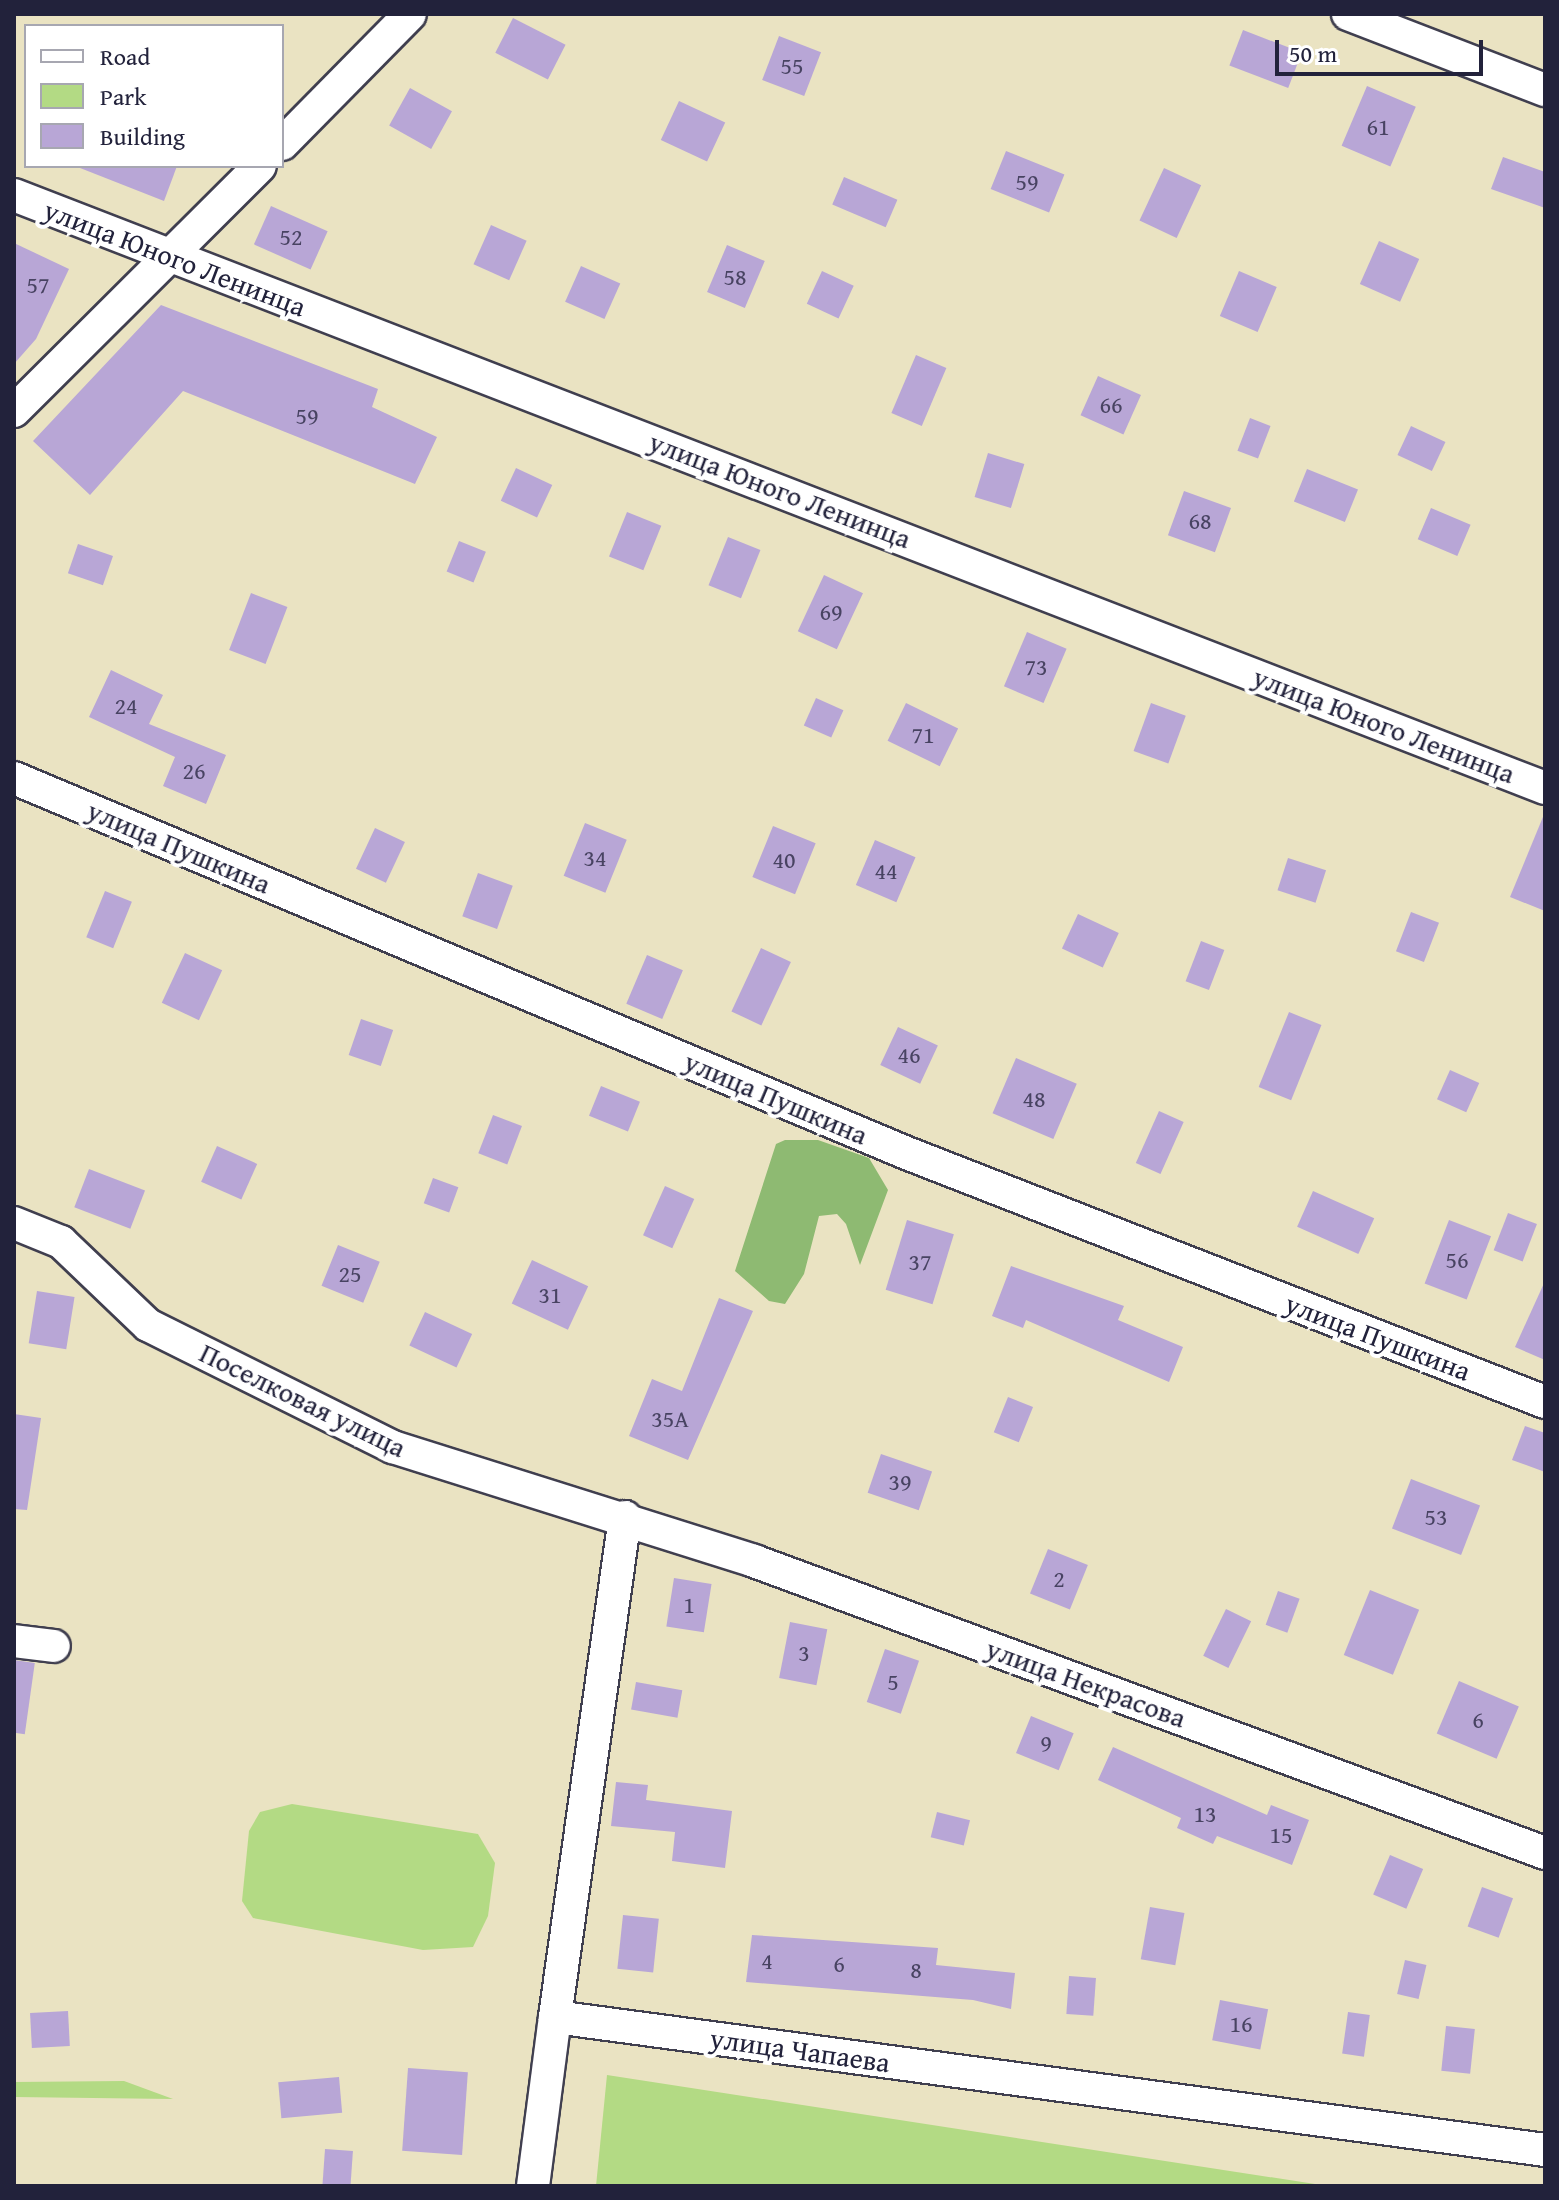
<!DOCTYPE html>
<html>
<head>
<meta charset="utf-8">
<style>
  body { margin:0 }
  #map { position:relative; width:1559px; height:2200px; overflow:hidden; background:#eae3c2; font-family:"Gentium Book Plus",serif }
  div>[style] { position:absolute }
  [style*='--x'] { left:calc(var(--x)*1px); top:calc(var(--y)*1px); width:calc(var(--w)*1px); rotate:calc(var(--a)*1deg) }
  .green>* { inset:0; background:#b3da84 }
  .forest>* { inset:0; background:#8eba72 }
  .building>* { inset:0; background:#b8a6d6; transform-origin:0 0 }
  .roads { filter:drop-shadow(2px 0 #403f4f) drop-shadow(-2px 0 #403f4f) drop-shadow(0 2px #403f4f) drop-shadow(0 -2px #403f4f) }
  .minor>* { height:32px; margin:-16px; padding:0 16px; transform-origin:16px; border-radius:16px; background:#fff }
  span { translate:-50% -50%; white-space:nowrap; text-align:center; line-height:1.15; -webkit-text-stroke:8px #fff; paint-order:stroke }
  .number-label { font-size:24px; color:#484362 }
  .number-label span { -webkit-text-stroke-width:0 }
  .street-label { font-size:28px; color:#22223b }
  .frame { position:absolute; inset:0; border:16px solid #22223b; pointer-events:none }
  .legend { position:absolute; left:24px; top:24px; width:260px; height:144px; box-sizing:border-box; background:#fff; border:2px solid #a7a7b1; margin:0; padding:10px 14px; list-style:none; font-size:24px; color:#22223b }
  .legend li { display:flex; align-items:center; gap:16px; height:40px }
  .legend b { width:40px; border:2px solid #a7a7b1 }
  .scale { position:absolute; left:1275px; top:40px; width:208px; height:36px; box-sizing:border-box; border:4px solid #22223b; border-top:0; padding-left:10px; font-size:24px; line-height:28px; white-space:nowrap; color:#22223b; -webkit-text-stroke:6px #fff; paint-order:stroke }
</style>
</head>
<body>
<div id="map">
  <div class="green">
    <div style="clip-path:polygon(292px 1804px,478px 1834px,495px 1863px,488px 1916px,473px 1947px,423px 1950px,253px 1918px,242px 1901px,249px 1831px,260px 1812px)"></div>
    <div style="clip-path:polygon(607px 2075px,1328px 2186px,596px 2186px)"></div>
    <div style="clip-path:polygon(124px 2081px,173px 2099px,14px 2097px,14px 2082px)"></div>
  </div>
  <div class="forest">
    <div style="clip-path:polygon(785px 1140px,818px 1140px,869px 1158px,888px 1190px,860px 1265px,846px 1224px,837px 1214px,819px 1216px,804px 1274px,785px 1304px,769px 1301px,735px 1271px,776px 1144px)"></div>
  </div>
  <div class="building">
    <div style="left:513px;top:18px;width:59px;height:39px;rotate:27deg"></div>
    <div style="left:1243px;top:30px;width:63px;height:38px;rotate:21deg"></div>
    <div style="left:779px;top:36px;width:45px;height:47px;rotate:21deg"></div>
    <div style="left:1367px;top:86px;width:53px;height:65px;rotate:23deg"></div>
    <div style="left:410px;top:88px;width:48px;height:43px;rotate:29deg"></div>
    <div style="left:679px;top:101px;width:51px;height:43px;rotate:25deg"></div>
    <div style="left:1006px;top:151px;width:63px;height:41px;rotate:22deg"></div>
    <div style="clip-path:polygon(1503px 157px,1545px 172px,1545px 208px,1491px 189px)"></div>
    <div style="clip-path:polygon(75px 166px,177px 166px,164px 201px)"></div>
    <div style="left:1164px;top:168px;width:41px;height:58px;rotate:25deg"></div>
    <div style="left:844px;top:177px;width:58px;height:30px;rotate:23deg"></div>
    <div style="left:271px;top:206px;width:62px;height:42px;rotate:24deg"></div>
    <div style="left:491px;top:225px;width:39px;height:43px;rotate:24deg"></div>
    <div style="left:1379px;top:241px;width:44px;height:47px;rotate:24deg"></div>
    <div style="clip-path:polygon(14px 243px,69px 269px,36px 339px,14px 364px)"></div>
    <div style="left:727px;top:245px;width:41px;height:51px;rotate:23deg"></div>
    <div style="left:581px;top:266px;width:43px;height:39px;rotate:24deg"></div>
    <div style="left:822px;top:271px;width:35px;height:36px;rotate:25deg"></div>
    <div style="left:1239px;top:271px;width:41px;height:49px;rotate:23deg"></div>
    <div style="clip-path:polygon(161px 305px,378px 389px,372px 407px,437px 437px,415px 484px,183px 391px,90px 495px,33px 441px)"></div>
    <div style="left:916px;top:355px;width:33px;height:63px;rotate:23deg"></div>
    <div style="left:1098px;top:376px;width:47px;height:43px;rotate:24deg"></div>
    <div style="left:1250px;top:418px;width:22px;height:35px;rotate:21deg"></div>
    <div style="left:1411px;top:426px;width:38px;height:32px;rotate:25deg"></div>
    <div style="left:988px;top:453px;width:38px;height:46px;rotate:17deg"></div>
    <div style="left:516px;top:468px;width:40px;height:36px;rotate:25deg"></div>
    <div style="left:1307px;top:469px;width:55px;height:35px;rotate:22deg"></div>
    <div style="left:1184px;top:491px;width:50px;height:47px;rotate:20deg"></div>
    <div style="left:1431px;top:508px;width:43px;height:34px;rotate:23deg"></div>
    <div style="left:627px;top:512px;width:37px;height:48px;rotate:22deg"></div>
    <div style="left:728px;top:537px;width:35px;height:52px;rotate:22deg"></div>
    <div style="left:459px;top:541px;width:29px;height:33px;rotate:22deg"></div>
    <div style="left:78px;top:544px;width:37px;height:31px;rotate:19deg"></div>
    <div style="left:824px;top:575px;width:43px;height:62px;rotate:25deg"></div>
    <div style="left:251px;top:593px;width:39px;height:61px;rotate:21deg"></div>
    <div style="left:1027px;top:632px;width:43px;height:59px;rotate:23deg"></div>
    <div style="clip-path:polygon(111px 670px,163px 695px,149px 724px,226px 755px,206px 804px,163px 786px,175px 757px,89px 717px)"></div>
    <div style="left:816px;top:698px;width:30px;height:30px;rotate:24deg"></div>
    <div style="left:906px;top:703px;width:58px;height:42px;rotate:26deg"></div>
    <div style="left:1151px;top:703px;width:37px;height:51px;rotate:20deg"></div>
    <div style="clip-path:polygon(1545px 812px,1545px 911px,1510px 897px)"></div>
    <div style="left:585px;top:823px;width:45px;height:57px;rotate:22deg"></div>
    <div style="left:773px;top:826px;width:46px;height:55px;rotate:22deg"></div>
    <div style="left:375px;top:828px;width:33px;height:45px;rotate:25deg"></div>
    <div style="left:875px;top:840px;width:44px;height:49px;rotate:23deg"></div>
    <div style="left:1288px;top:858px;width:40px;height:34px;rotate:18deg"></div>
    <div style="left:478px;top:873px;width:37px;height:46px;rotate:20deg"></div>
    <div style="left:105px;top:891px;width:29px;height:50px;rotate:22deg"></div>
    <div style="left:1411px;top:912px;width:30px;height:42px;rotate:21deg"></div>
    <div style="left:1078px;top:914px;width:45px;height:38px;rotate:25deg"></div>
    <div style="left:1201px;top:941px;width:25px;height:43px;rotate:21deg"></div>
    <div style="left:761px;top:948px;width:33px;height:70px;rotate:25deg"></div>
    <div style="left:185px;top:953px;width:41px;height:55px;rotate:25deg"></div>
    <div style="left:647px;top:955px;width:39px;height:53px;rotate:23deg"></div>
    <div style="left:1289px;top:1012px;width:35px;height:81px;rotate:22deg"></div>
    <div style="left:361px;top:1019px;width:34px;height:38px;rotate:19deg"></div>
    <div style="left:898px;top:1027px;width:44px;height:42px;rotate:25deg"></div>
    <div style="left:1016px;top:1058px;width:66px;height:60px;rotate:23deg"></div>
    <div style="left:1450px;top:1070px;width:32px;height:32px;rotate:24deg"></div>
    <div style="left:601px;top:1086px;width:42px;height:32px;rotate:22deg"></div>
    <div style="left:1159px;top:1111px;width:27px;height:57px;rotate:24deg"></div>
    <div style="left:493px;top:1115px;width:31px;height:41px;rotate:21deg"></div>
    <div style="left:217px;top:1146px;width:44px;height:39px;rotate:24deg"></div>
    <div style="left:89px;top:1169px;width:60px;height:41px;rotate:21deg"></div>
    <div style="left:433px;top:1178px;width:27px;height:27px;rotate:20deg"></div>
    <div style="left:665px;top:1186px;width:32px;height:54px;rotate:24deg"></div>
    <div style="left:1313px;top:1191px;width:67px;height:39px;rotate:24deg"></div>
    <div style="left:1508px;top:1213px;width:31px;height:40px;rotate:21deg"></div>
    <div style="left:907px;top:1220px;width:49px;height:73px;rotate:17deg"></div>
    <div style="left:1449px;top:1220px;width:45px;height:68px;rotate:21deg"></div>
    <div style="left:338px;top:1245px;width:45px;height:44px;rotate:22deg"></div>
    <div style="left:532px;top:1260px;width:62px;height:48px;rotate:25deg"></div>
    <div style="clip-path:polygon(1011px 1266px,1124px 1306px,1118px 1320px,1183px 1347px,1169px 1382px,1026px 1320px,1023px 1328px,992px 1316px)"></div>
    <div style="clip-path:polygon(1545px 1281px,1545px 1360px,1515px 1347px)"></div>
    <div style="left:37px;top:1291px;width:38px;height:53px;rotate:9deg"></div>
    <div style="clip-path:polygon(719px 1298px,753px 1311px,688px 1460px,629px 1436px,652px 1379px,682px 1391px)"></div>
    <div style="left:425px;top:1312px;width:52px;height:37px;rotate:25deg"></div>
    <div style="left:1008px;top:1397px;width:27px;height:38px;rotate:22deg"></div>
    <div style="clip-path:polygon(14px 1414px,41px 1418px,27px 1510px,14px 1509px)"></div>
    <div style="clip-path:polygon(1525px 1426px,1545px 1433px,1545px 1472px,1512px 1460px)"></div>
    <div style="left:881px;top:1454px;width:54px;height:41px;rotate:19deg"></div>
    <div style="left:1411px;top:1479px;width:74px;height:53px;rotate:21deg"></div>
    <div style="left:1048px;top:1549px;width:43px;height:48px;rotate:22deg"></div>
    <div style="left:674px;top:1578px;width:38px;height:49px;rotate:9deg"></div>
    <div style="left:1370px;top:1590px;width:53px;height:70px;rotate:22deg"></div>
    <div style="left:1278px;top:1591px;width:23px;height:36px;rotate:20deg"></div>
    <div style="left:1226px;top:1609px;width:28px;height:52px;rotate:26deg"></div>
    <div style="left:790px;top:1622px;width:38px;height:57px;rotate:11deg"></div>
    <div style="left:885px;top:1649px;width:36px;height:56px;rotate:19deg"></div>
    <div style="left:14px;top:1660px;width:21px;height:72px;rotate:8deg"></div>
    <div style="left:1459px;top:1681px;width:65px;height:57px;rotate:23deg"></div>
    <div style="left:636px;top:1682px;width:47px;height:28px;rotate:10deg"></div>
    <div style="left:1031px;top:1716px;width:46px;height:40px;rotate:22deg"></div>
    <div style="clip-path:polygon(1113px 1747px,1267px 1815px,1271px 1805px,1309px 1820px,1292px 1865px,1217px 1836px,1213px 1844px,1177px 1828px,1181px 1818px,1098px 1780px)"></div>
    <div style="clip-path:polygon(616px 1782px,648px 1785px,646px 1800px,732px 1811px,725px 1868px,672px 1861px,675px 1832px,611px 1826px)"></div>
    <div style="left:937px;top:1812px;width:34px;height:26px;rotate:14deg"></div>
    <div style="left:1390px;top:1855px;width:36px;height:43px;rotate:23deg"></div>
    <div style="left:1482px;top:1887px;width:33px;height:42px;rotate:20deg"></div>
    <div style="left:1150px;top:1907px;width:35px;height:53px;rotate:10deg"></div>
    <div style="left:623px;top:1915px;width:36px;height:54px;rotate:6deg"></div>
    <div style="clip-path:polygon(752px 1935px,938px 1948px,936px 1965px,1015px 1973px,1011px 2009px,973px 2000px,746px 1982px)"></div>
    <div style="left:1405px;top:1960px;width:22px;height:35px;rotate:13deg"></div>
    <div style="left:1069px;top:1976px;width:27px;height:38px;rotate:4deg"></div>
    <div style="left:1220px;top:2000px;width:49px;height:41px;rotate:11deg"></div>
    <div style="left:68px;top:2011px;width:35px;height:38px;rotate:87deg"></div>
    <div style="left:1348px;top:2012px;width:22px;height:42px;rotate:8deg"></div>
    <div style="left:1446px;top:2026px;width:29px;height:45px;rotate:6deg"></div>
    <div style="left:408px;top:2068px;width:60px;height:83px;rotate:4deg"></div>
    <div style="left:339px;top:2077px;width:36px;height:61px;rotate:85deg"></div>
    <div style="left:325px;top:2149px;width:28px;height:37px;rotate:4deg"></div>
  </div>
  <div class="roads">
    <div class="minor">
      <div style="--x:1348;--y:14;--w:211;--a:21.1"></div>
      <div style="--x:282;--y:144;--w:182;--a:-45.4"></div>
      <div style="--x:14;--y:195;--w:1642;--a:21.17"></div>
      <div style="--x:14;--y:411;--w:347;--a:-44.9"></div>
      <div style="--x:14;--y:778;--w:965;--a:22.79"></div>
      <div style="--x:904;--y:1152;--w:688;--a:21.31"></div>
      <div style="--x:14;--y:1223;--w:51;--a:22"></div>
      <div style="--x:61;--y:1242;--w:120;--a:43.7"></div>
      <div style="--x:148;--y:1325;--w:274;--a:26.5"></div>
      <div style="--x:393;--y:1447;--w:379;--a:17.5"></div>
      <div style="--x:754;--y:1561;--w:843;--a:20.26"></div>
      <div style="--x:625;--y:1517;--w:505;--a:97.97"></div>
      <div style="--x:555;--y:2017;--w:999;--a:7.65"></div>
      <div style="--x:14;--y:1641;--w:40;--a:7.1"></div>
      <div style="--x:533;--y:2186;--w:170;--a:-82.6"></div>
    </div>
  </div>
  <div class="number-label">
    <span style="left:792px;top:66px">55</span>
    <span style="left:1378px;top:127px">61</span>
    <span style="left:1027px;top:182px">59</span>
    <span style="left:291px;top:237px">52</span>
    <span style="left:735px;top:277px">58</span>
    <span style="left:38px;top:285px">57</span>
    <span style="left:1111px;top:405px">66</span>
    <span style="left:307px;top:416px">59</span>
    <span style="left:1200px;top:521px">68</span>
    <span style="left:831px;top:612px">69</span>
    <span style="left:1036px;top:667px">73</span>
    <span style="left:126px;top:706px">24</span>
    <span style="left:923px;top:735px">71</span>
    <span style="left:194px;top:771px">26</span>
    <span style="left:595px;top:858px">34</span>
    <span style="left:784px;top:860px">40</span>
    <span style="left:886px;top:871px">44</span>
    <span style="left:909px;top:1055px">46</span>
    <span style="left:1034px;top:1099px">48</span>
    <span style="left:1457px;top:1260px">56</span>
    <span style="left:920px;top:1262px">37</span>
    <span style="left:350px;top:1274px">25</span>
    <span style="left:550px;top:1295px">31</span>
    <span style="left:670px;top:1419px">35А</span>
    <span style="left:900px;top:1482px">39</span>
    <span style="left:1436px;top:1517px">53</span>
    <span style="left:1059px;top:1579px">2</span>
    <span style="left:689px;top:1605px">1</span>
    <span style="left:804px;top:1653px">3</span>
    <span style="left:893px;top:1682px">5</span>
    <span style="left:1478px;top:1720px">6</span>
    <span style="left:1046px;top:1743px">9</span>
    <span style="left:1205px;top:1814px">13</span>
    <span style="left:1281px;top:1835px">15</span>
    <span style="left:767px;top:1961px">4</span>
    <span style="left:839px;top:1964px">6</span>
    <span style="left:916px;top:1970px">8</span>
    <span style="left:1241px;top:2024px">16</span>
  </div>
  <div class="street-label">
    <span style="left:175px;top:258px;rotate:21deg">улица Юного Ленинца</span>
    <span style="left:780px;top:490px;rotate:21deg">улица Юного Ленинца</span>
    <span style="left:1384px;top:725px;rotate:21deg">улица Юного Ленинца</span>
    <span style="left:179px;top:847px;rotate:23deg">улица Пушкина</span>
    <span style="left:776px;top:1098px;rotate:23deg">улица Пушкина</span>
    <span style="left:1378px;top:1337px;rotate:21deg">улица Пушкина</span>
    <span style="left:303px;top:1400px;rotate:26deg">Поселковая улица</span>
    <span style="left:1086px;top:1683px;rotate:20deg">улица Некрасова</span>
    <span style="left:800px;top:2050px;rotate:8deg">улица Чапаева</span>
  </div>
  <div class="frame"></div>
  <ul class="legend">
  <li><b style="height:10px;background:#fff"></b>Road</li>
  <li><b style="height:22px;background:#b3da84"></b>Park</li>
  <li><b style="height:22px;background:#b8a6d6"></b>Building</li>
  </ul>
  <div class="scale">50 m</div>
</div>
</body>
</html>
